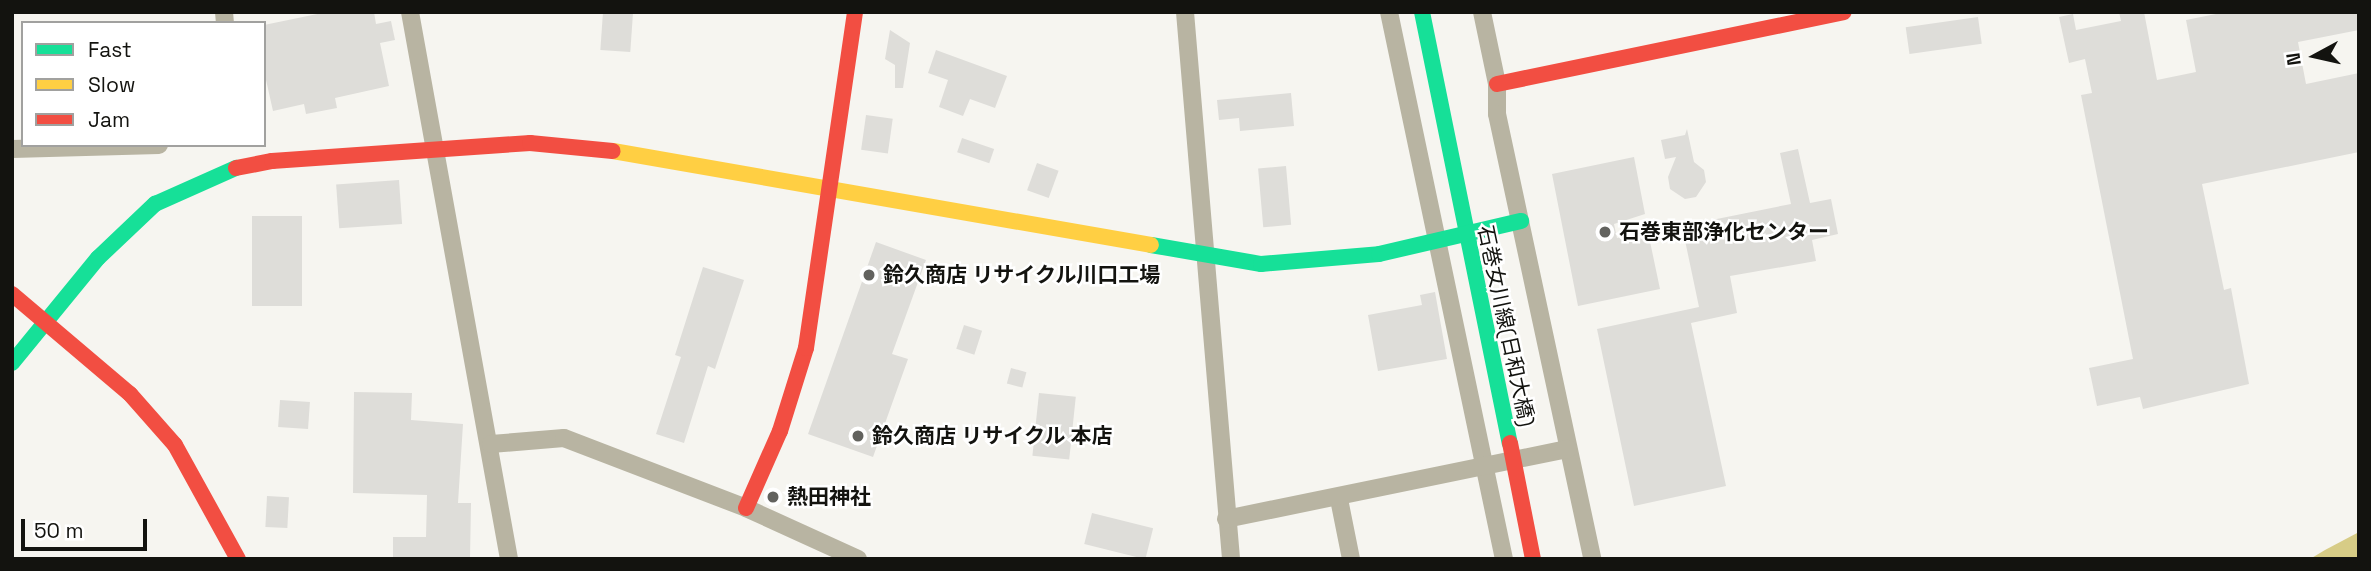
<!DOCTYPE html>
<html>
<head>
<meta charset="utf-8">
<style>
  body { margin:0 }
  #map { position:relative; width:2371px; height:571px; overflow:hidden; background:#f6f5f0; font-family:"Space Grotesk","Noto Sans JP",sans-serif }
  div>[style] { position:absolute }
  [style*='--x'] { left:calc(var(--x)*1px); top:calc(var(--y)*1px); width:calc(var(--w)*1px); rotate:calc(var(--a)*1deg) }
  .water>* { inset:0; background:#d7cc86 }
  .building>* { inset:0; background:#deddd9; transform-origin:0 0 }
  .street>* { height:18px; margin:-9px; padding:0 9px; transform-origin:9px; border-radius:9px; background:#b8b4a2 }
  .fast>* { height:16px; margin:-8px; padding:0 8px; transform-origin:8px; border-radius:8px; background:#16e098 }
  .slow>* { height:16px; margin:-8px; padding:0 8px; transform-origin:8px; border-radius:8px; background:#ffcf43 }
  .jam>* { height:16px; margin:-8px; padding:0 8px; transform-origin:8px; border-radius:8px; background:#f24e42 }
  .dots>* { width:19px; height:19px; translate:-50% -50%; box-sizing:border-box; border:4px solid #fff; border-radius:50% }
  span { translate:-50% -50%; white-space:nowrap; text-align:center; line-height:1.15; -webkit-text-stroke:5px #fff; paint-order:stroke }
  .poi-label { font-size:21px; color:#13130f; font-weight:700 }
  .left { translate:0 -50%; text-align:left }
  .street-label { font-size:21px; color:#13130f }
  .frame { position:absolute; inset:0; border:14px solid #13130f; pointer-events:none }
  .legend { position:absolute; left:21px; top:21px; width:245px; height:126px; box-sizing:border-box; background:#fff; border:2px solid #a1a19f; margin:0; padding:9px 12px; list-style:none; font-size:21px; color:#13130f }
  .legend li { display:flex; align-items:center; gap:14px; height:35px }
  .legend b { width:35px; border:2px solid #a1a19f }
  .north { position:absolute; left:2280px; top:21px; width:70px; height:70px; -webkit-text-stroke:5px #fff; paint-order:stroke; rotate:262deg; font-size:19px; font-weight:700; line-height:28px; text-align:center; color:#13130f }
  .north::after { content:''; display:block; margin:auto; width:24px; height:32px; background:#13130f; clip-path:polygon(50% 0,100% 100%,50% 72%,0 100%) }
  .scale { position:absolute; left:21px; top:519px; width:126px; height:32px; box-sizing:border-box; border:4px solid #13130f; border-top:0; padding-left:9px; font-size:21px; line-height:24px; white-space:nowrap; color:#13130f; -webkit-text-stroke:5px #fff; paint-order:stroke }
</style>
</head>
<body>
<div id="map">
  <div class="water">
    <div style="clip-path:polygon(2359px 532px,2359px 559px,2310px 559px,2325px 550px)"></div>
  </div>
  <div class="building">
    <div style="clip-path:polygon(327px 12px,374px 12px,376px 24px,391px 21px,395px 40px,380px 43px,389px 86px,335px 98px,337px 108px,306px 114px,304px 104px,273px 111px,264px 71px,264px 25px)"></div>
    <div style="left:603px;top:12px;width:30px;height:38px;rotate:4deg"></div>
    <div style="clip-path:polygon(2119px 12px,2144px 12px,2157px 80px,2196px 72px,2186px 20px,2226px 12px,2359px 12px,2359px 30px,2298px 42px,2306px 84px,2359px 73px,2359px 152px,2202px 184px,2224px 290px,2231px 288px,2249px 384px,2143px 409px,2140px 397px,2097px 406px,2089px 368px,2133px 359px,2081px 95px,2092px 93px,2085px 59px,2069px 63px,2059px 17px,2073px 14px,2076px 30px,2121px 21px)"></div>
    <div style="left:1978px;top:17px;width:27px;height:73px;rotate:82deg"></div>
    <div style="clip-path:polygon(890px 30px,910px 43px,903px 88px,895px 88px,895px 65px,885px 59px)"></div>
    <div style="clip-path:polygon(936px 50px,1007px 76px,995px 108px,970px 99px,963px 116px,939px 107px,948px 80px,928px 73px)"></div>
    <div style="clip-path:polygon(1291px 93px,1294px 126px,1240px 131px,1239px 118px,1219px 120px,1217px 100px)"></div>
    <div style="left:866px;top:115px;width:27px;height:35px;rotate:8deg"></div>
    <div style="clip-path:polygon(1687px 129px,1694px 162px,1704px 170px,1706px 182px,1696px 197px,1685px 199px,1670px 189px,1668px 177px,1676px 157px,1665px 159px,1661px 140px,1685px 135px)"></div>
    <div style="left:962px;top:138px;width:34px;height:15px;rotate:19deg"></div>
    <div style="clip-path:polygon(1798px 149px,1810px 203px,1831px 199px,1838px 234px,1812px 240px,1816px 261px,1730px 276px,1737px 313px,1691px 323px,1726px 486px,1634px 506px,1597px 329px,1699px 307px,1682px 226px,1791px 204px,1780px 153px)"></div>
    <div style="clip-path:polygon(1634px 157px,1645px 214px,1614px 224px,1617px 238px,1648px 232px,1660px 289px,1578px 306px,1552px 174px)"></div>
    <div style="left:1037px;top:163px;width:23px;height:29px;rotate:20deg"></div>
    <div style="left:1286px;top:166px;width:59px;height:28px;rotate:85deg"></div>
    <div style="left:399px;top:180px;width:44px;height:63px;rotate:86deg"></div>
    <div style="left:252px;top:216px;width:50px;height:90px"></div>
    <div style="clip-path:polygon(876px 242px,926px 260px,892px 354px,908px 359px,873px 457px,808px 434px)"></div>
    <div style="clip-path:polygon(703px 267px,744px 280px,715px 369px,708px 366px,684px 443px,656px 434px,681px 357px,675px 355px)"></div>
    <div style="clip-path:polygon(1435px 292px,1447px 359px,1378px 371px,1368px 315px,1422px 305px,1420px 295px)"></div>
    <div style="left:964px;top:325px;width:19px;height:25px;rotate:18deg"></div>
    <div style="left:1011px;top:368px;width:16px;height:16px;rotate:15deg"></div>
    <div style="clip-path:polygon(354px 392px,412px 393px,411px 420px,463px 424px,458px 503px,471px 503px,470px 559px,393px 559px,393px 537px,426px 537px,427px 495px,353px 493px)"></div>
    <div style="left:1039px;top:393px;width:37px;height:63px;rotate:6deg"></div>
    <div style="left:280px;top:400px;width:30px;height:27px;rotate:4deg"></div>
    <div style="left:267px;top:496px;width:22px;height:31px;rotate:3deg"></div>
    <div style="left:1092px;top:513px;width:63px;height:32px;rotate:14deg"></div>
  </div>
  <div class="street">
    <div style="--x:224;--y:12;--w:11;--a:85"></div>
    <div style="--x:410;--y:12;--w:556;--a:79.74"></div>
    <div style="--x:1185;--y:12;--w:549;--a:85.19"></div>
    <div style="--x:1389;--y:12;--w:559;--a:78.13"></div>
    <div style="--x:1482;--y:12;--w:74;--a:78.2"></div>
    <div style="--x:1497;--y:84;--w:30;--a:90"></div>
    <div style="--x:1497;--y:114;--w:455;--a:77.9"></div>
    <div style="--x:12;--y:149;--w:147;--a:-1.6"></div>
    <div style="--x:491;--y:444;--w:73;--a:-4.7"></div>
    <div style="--x:564;--y:438;--w:195;--a:21"></div>
    <div style="--x:746;--y:508;--w:123;--a:24.5"></div>
    <div style="--x:1339;--y:499;--w:61;--a:78.7"></div>
    <div style="--x:1226;--y:519;--w:349;--a:-11.6"></div>
  </div>
  <div class="fast">
    <div style="--x:1422;--y:12;--w:440;--a:78.5"></div>
    <div style="--x:1151;--y:245;--w:112;--a:9.8"></div>
    <div style="--x:1261;--y:264;--w:118;--a:-4.8"></div>
    <div style="--x:1379;--y:254;--w:146;--a:-13.1"></div>
    <div style="--x:12;--y:363;--w:136;--a:-50.7"></div>
    <div style="--x:98;--y:258;--w:79;--a:-43.5"></div>
    <div style="--x:155;--y:204;--w:89;--a:-24"></div>
  </div>
  <div class="slow">
    <div style="--x:613;--y:151;--w:546;--a:9.91"></div>
  </div>
  <div class="jam">
    <div style="--x:1497;--y:84;--w:354;--a:-11.7"></div>
    <div style="--x:236;--y:168;--w:37;--a:-11"></div>
    <div style="--x:272;--y:161;--w:259;--a:-4"></div>
    <div style="--x:530;--y:143;--w:83;--a:5.5"></div>
    <div style="--x:12;--y:294;--w:155;--a:40.3"></div>
    <div style="--x:130;--y:394;--w:68;--a:48.6"></div>
    <div style="--x:175;--y:445;--w:130;--a:61.1"></div>
    <div style="--x:1510;--y:443;--w:118;--a:78.8"></div>
    <div style="--x:746;--y:508;--w:84;--a:-66.2"></div>
    <div style="--x:780;--y:431;--w:87;--a:-72.6"></div>
    <div style="--x:806;--y:348;--w:340;--a:-81.7"></div>
  </div>
  <div class="dots">
    <div style="left:1605px;top:232px;background:#62625e"></div>
    <div style="left:869px;top:275px;background:#62625e"></div>
    <div style="left:858px;top:436px;background:#62625e"></div>
    <div style="left:773px;top:497px;background:#62625e"></div>
  </div>
  <div class="poi-label">
    <span class="left" style="left:1619px;top:232px">石巻東部浄化センター</span>
    <span class="left" style="left:883px;top:275px">鈴久商店 リサイクル川口工場</span>
    <span class="left" style="left:872px;top:436px">鈴久商店 リサイクル 本店</span>
    <span class="left" style="left:787px;top:497px">熱田神社</span>
  </div>
  <div class="street-label">
    <span style="left:1506px;top:326px;rotate:78deg">石巻女川線(日和大橋)</span>
  </div>
  <div class="frame"></div>
  <ul class="legend">
  <li><b style="height:9px;background:#16e098"></b>Fast</li>
  <li><b style="height:9px;background:#ffcf43"></b>Slow</li>
  <li><b style="height:9px;background:#f24e42"></b>Jam</li>
  </ul>
  <div class="north">N</div>
  <div class="scale">50 m</div>
</div>
</body>
</html>
